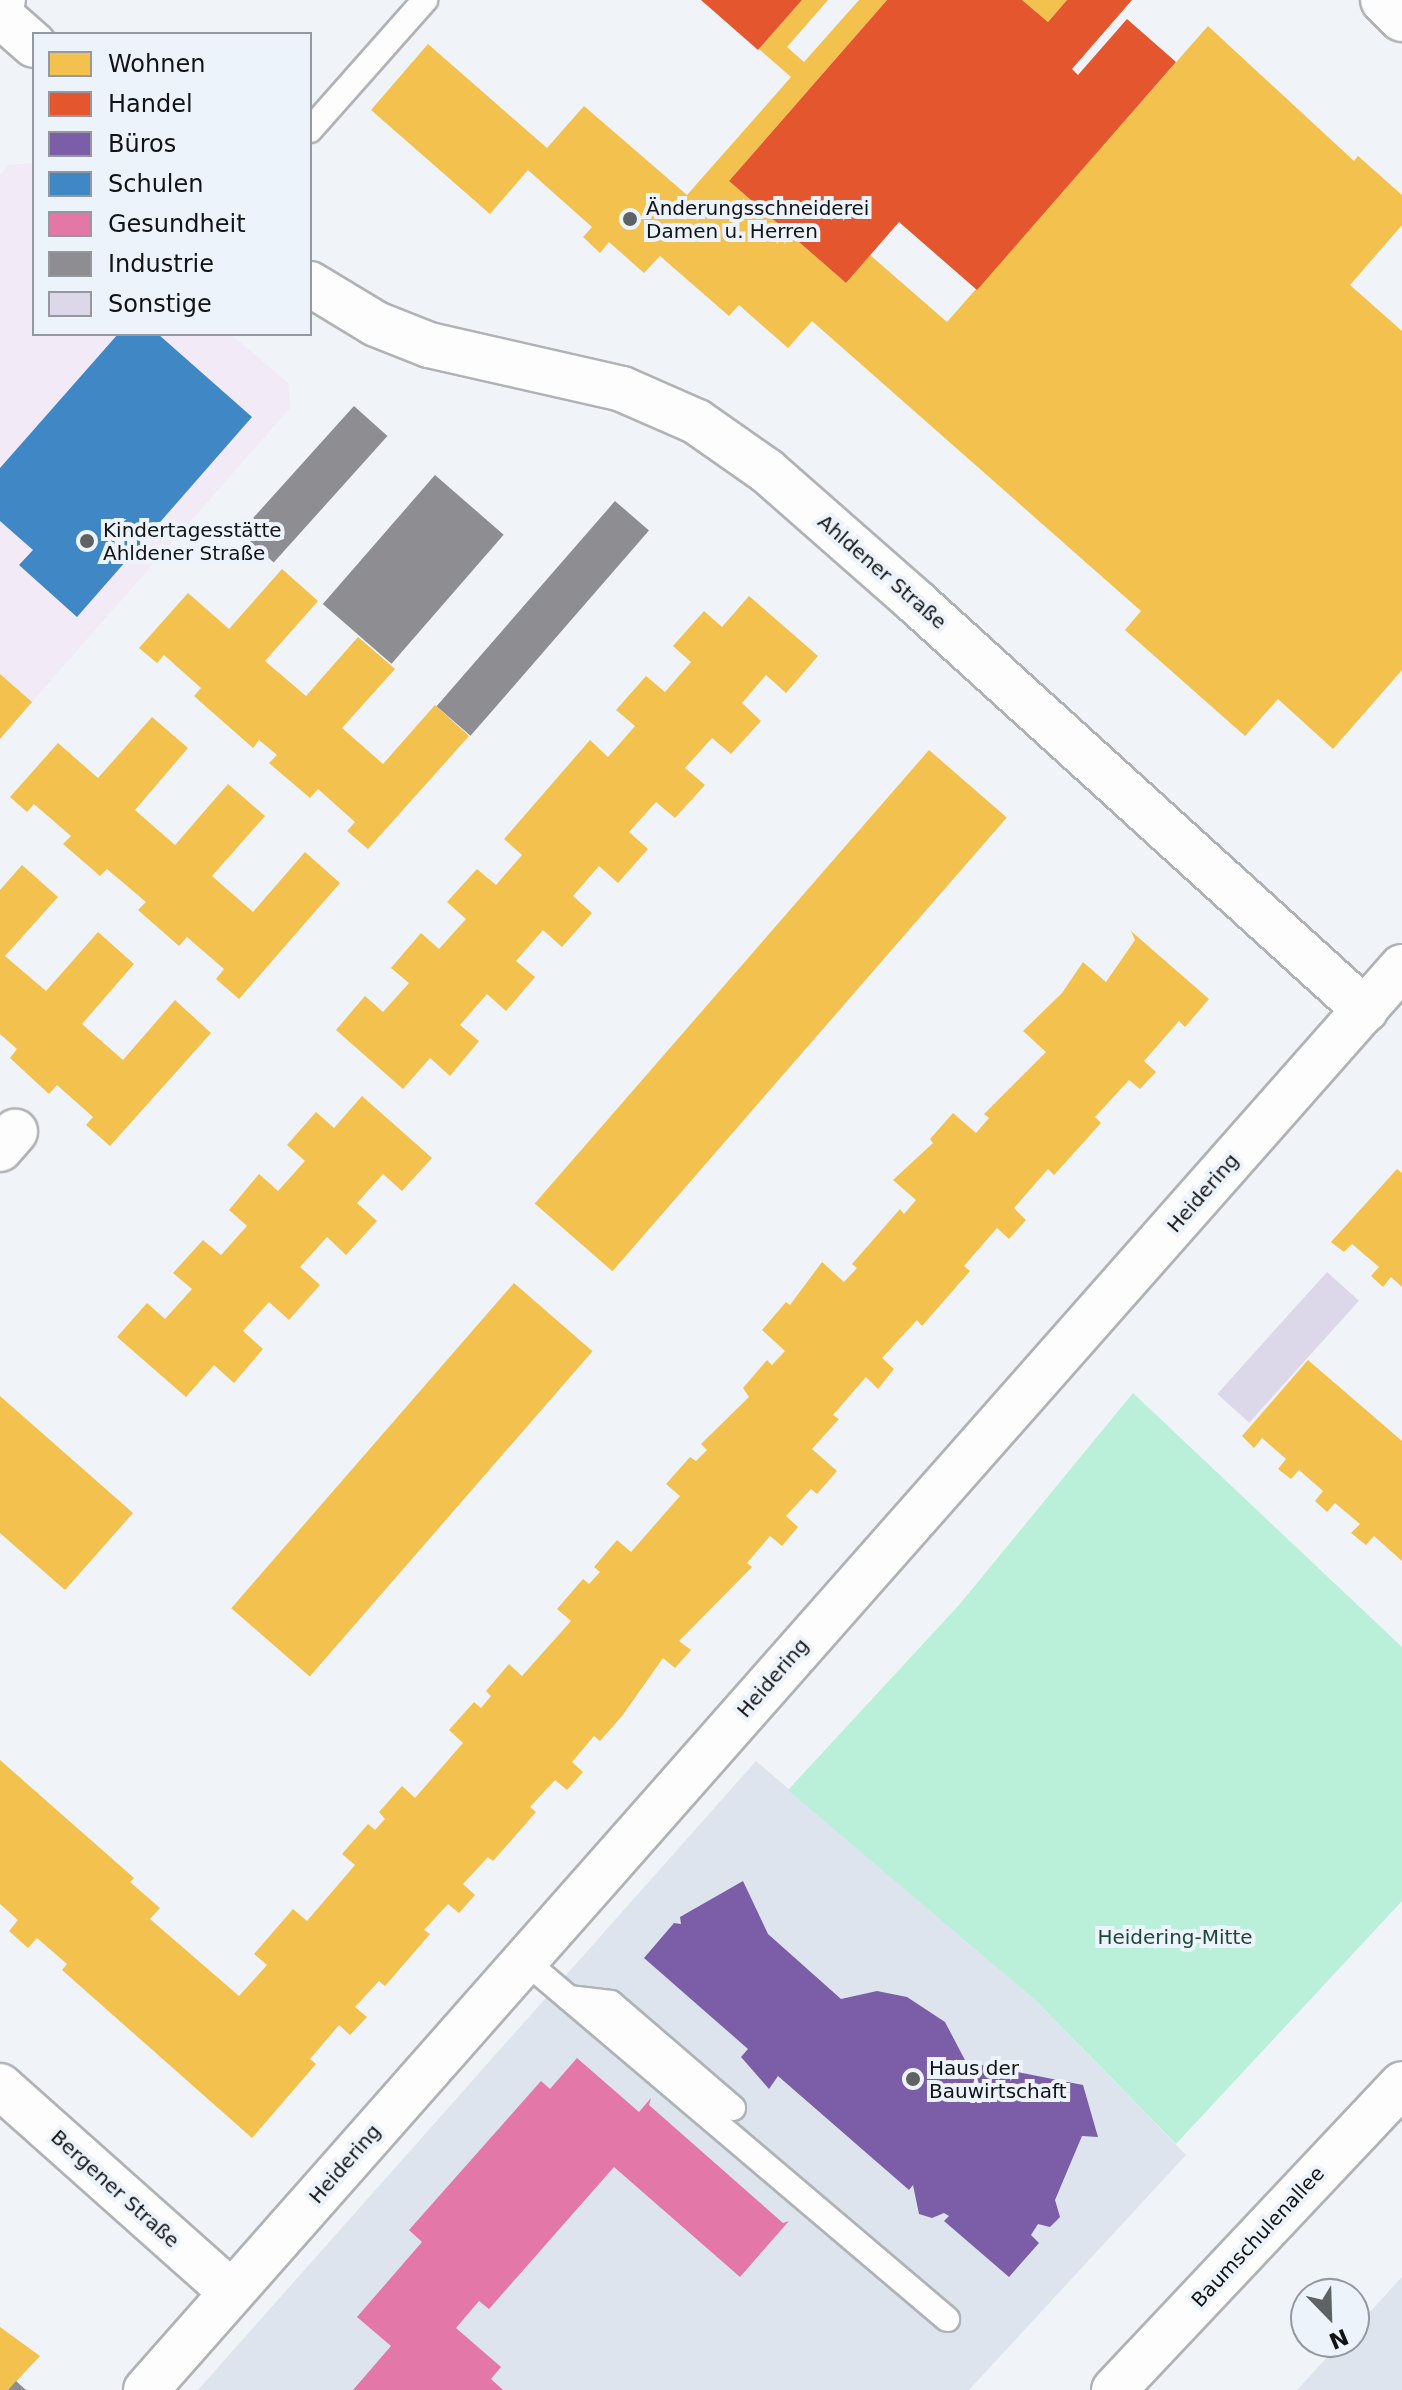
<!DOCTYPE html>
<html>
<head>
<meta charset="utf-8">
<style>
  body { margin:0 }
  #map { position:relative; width:1402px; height:2390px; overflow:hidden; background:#f0f4f8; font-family:"DejaVu Sans",sans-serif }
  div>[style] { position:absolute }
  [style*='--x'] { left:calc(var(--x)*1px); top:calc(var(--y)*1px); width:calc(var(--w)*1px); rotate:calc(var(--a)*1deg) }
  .built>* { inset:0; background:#dde4ed }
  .education>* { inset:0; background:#f2eaf6 }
  .green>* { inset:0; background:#baf0d9 }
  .homes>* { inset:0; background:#f2c14e; transform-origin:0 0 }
  .shops>* { inset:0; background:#e4572e }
  .offices>* { inset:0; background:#7b5ea7 }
  .schools>* { inset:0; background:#3f88c5 }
  .health>* { inset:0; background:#e377a8 }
  .industry>* { inset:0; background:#8d8d92; transform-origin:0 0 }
  .building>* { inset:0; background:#dcd8ea; transform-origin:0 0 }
  .roads { filter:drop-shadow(2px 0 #b0b3b6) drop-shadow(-2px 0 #b0b3b6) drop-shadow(0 2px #b0b3b6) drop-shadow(0 -2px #b0b3b6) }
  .service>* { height:24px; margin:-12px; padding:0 12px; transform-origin:12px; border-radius:12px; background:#fdfdfe }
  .minor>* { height:44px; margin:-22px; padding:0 22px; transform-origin:22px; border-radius:22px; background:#fdfdfe }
  .tertiary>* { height:44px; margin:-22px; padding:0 22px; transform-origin:22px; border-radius:22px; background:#fdfdfe }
  .secondary>* { height:44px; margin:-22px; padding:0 22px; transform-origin:22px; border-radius:22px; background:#fdfdfe }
  .dots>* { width:22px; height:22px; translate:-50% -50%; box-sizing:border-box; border:4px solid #edf3fb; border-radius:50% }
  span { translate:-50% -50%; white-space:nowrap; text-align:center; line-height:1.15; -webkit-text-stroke:8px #edf3fb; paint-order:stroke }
  .poi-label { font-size:20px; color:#111315 }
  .left { translate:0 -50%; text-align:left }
  .street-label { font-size:20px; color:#111315 }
  .park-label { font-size:20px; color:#1a4834 }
  .legend { position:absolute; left:32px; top:32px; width:280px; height:304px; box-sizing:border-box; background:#edf3fb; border:2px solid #95999f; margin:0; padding:10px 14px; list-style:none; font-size:24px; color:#111315 }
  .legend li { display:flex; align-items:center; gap:16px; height:40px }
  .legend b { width:40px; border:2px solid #95999f }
  .north { position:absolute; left:1290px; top:2278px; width:80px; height:80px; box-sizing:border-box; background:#edf3fb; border:2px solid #95999f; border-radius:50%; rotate:157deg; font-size:22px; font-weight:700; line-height:32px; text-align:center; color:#111315 }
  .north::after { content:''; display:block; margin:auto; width:28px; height:36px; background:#5f6264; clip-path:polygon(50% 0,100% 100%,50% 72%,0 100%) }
</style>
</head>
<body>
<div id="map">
  <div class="built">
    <div style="clip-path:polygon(756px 1761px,1034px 1999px,1186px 2155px,969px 2390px,198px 2390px)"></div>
    <div style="clip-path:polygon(1402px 2277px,1402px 2390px,1297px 2390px,1341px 2342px,1354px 2342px,1354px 2329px)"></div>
  </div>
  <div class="education">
    <div style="clip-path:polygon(34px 163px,34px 334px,231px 334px,288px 383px,290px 408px,32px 702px,0 674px,0 175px,8px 165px)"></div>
  </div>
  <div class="green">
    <div style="clip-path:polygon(1133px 1393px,1402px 1647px,1402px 1901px,1176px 2144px,1034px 1999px,788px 1790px,959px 1605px)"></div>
  </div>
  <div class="homes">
    <div style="clip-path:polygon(802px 0,828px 0,787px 47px,804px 62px,859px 0,887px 0,729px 181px,846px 283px,870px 255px,947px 322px,1208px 26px,1354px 161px,1358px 156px,1402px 195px,1402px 225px,1350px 285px,1402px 331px,1402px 670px,1333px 749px,1278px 699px,1245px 736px,1125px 630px,1141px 611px,812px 321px,788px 348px,739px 305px,729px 316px,660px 256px,644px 273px,609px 242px,600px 253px,583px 237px,592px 227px,528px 170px,490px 214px,371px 110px,428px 44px,547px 148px,584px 106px,687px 195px,791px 77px,759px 49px)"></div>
    <div style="clip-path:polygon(1022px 0,1067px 0,1048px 22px)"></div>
    <div style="clip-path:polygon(282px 569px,318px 601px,265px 661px,306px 696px,358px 637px,395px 669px,342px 728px,383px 764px,435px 705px,469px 736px,368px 849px,347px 831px,355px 822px,318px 789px,310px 798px,269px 763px,277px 755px,259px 740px,253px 748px,194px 696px,201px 688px,164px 655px,157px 663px,139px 648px,188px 593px,229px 629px)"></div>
    <div style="clip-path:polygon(749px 596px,818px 656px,786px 693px,766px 675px,742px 703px,761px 721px,731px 754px,712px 738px,685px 768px,705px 785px,675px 818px,656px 802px,629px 832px,648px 849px,618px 883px,599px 866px,573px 896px,592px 913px,562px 947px,543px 930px,516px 961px,535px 977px,506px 1011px,487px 994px,460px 1025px,479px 1041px,450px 1076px,430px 1058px,403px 1089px,336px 1030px,365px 996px,383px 1012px,409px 983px,391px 968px,421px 933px,439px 949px,466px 919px,447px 902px,477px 869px,496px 885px,522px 855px,504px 839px,590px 740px,608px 757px,635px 726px,616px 710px,646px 676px,665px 692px,691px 662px,673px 646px,704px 611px,722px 627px)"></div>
    <div style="clip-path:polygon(0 674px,32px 702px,0 739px)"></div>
    <div style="clip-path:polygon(152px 717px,188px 748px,135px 810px,175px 845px,228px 784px,265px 816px,212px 876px,253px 912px,305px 852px,340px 883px,239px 999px,216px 979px,224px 969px,187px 937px,179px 946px,138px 910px,146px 902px,107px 869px,100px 876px,63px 844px,71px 836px,34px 804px,27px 812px,10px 797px,58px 743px,98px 778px)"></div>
    <div style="left:929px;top:750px;width:103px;height:601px;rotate:41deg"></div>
    <div style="clip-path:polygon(22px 865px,58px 897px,5px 956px,46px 991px,98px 932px,134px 964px,82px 1024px,123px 1060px,175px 1000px,211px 1033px,110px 1146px,86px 1125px,93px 1117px,57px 1085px,49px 1094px,10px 1058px,17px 1049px,0 1034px,0 890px)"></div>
    <div style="clip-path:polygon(1131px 931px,1209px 999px,1185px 1027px,1179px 1021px,1144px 1061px,1156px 1072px,1140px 1089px,1129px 1080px,1095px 1117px,1101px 1123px,1054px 1175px,1048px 1169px,1014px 1208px,1026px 1220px,1009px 1239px,997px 1228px,964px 1266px,970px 1271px,922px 1326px,917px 1320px,882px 1358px,894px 1369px,878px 1389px,866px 1377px,833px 1415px,839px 1419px,812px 1449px,837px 1471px,817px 1494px,811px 1489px,786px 1516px,798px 1527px,782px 1546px,770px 1536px,747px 1563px,752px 1567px,679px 1641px,691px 1650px,675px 1668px,663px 1658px,622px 1716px,600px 1741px,594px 1736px,572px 1762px,583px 1772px,567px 1790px,555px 1780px,530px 1807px,536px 1812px,493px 1861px,488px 1857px,463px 1884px,475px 1895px,459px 1913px,448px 1904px,424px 1930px,430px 1934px,385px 1986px,379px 1981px,355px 2007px,367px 2017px,350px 2035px,339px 2025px,310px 2059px,316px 2064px,252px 2138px,62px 1970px,67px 1964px,37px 1938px,28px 1948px,9px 1931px,18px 1920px,0 1904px,0 1760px,134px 1878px,130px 1882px,160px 1908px,150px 1919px,239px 1996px,267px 1965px,254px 1954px,293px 1909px,307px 1921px,355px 1865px,342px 1854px,368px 1824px,375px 1830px,385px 1819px,379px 1812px,402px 1786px,415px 1798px,463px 1743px,449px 1730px,474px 1702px,481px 1708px,491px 1696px,486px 1691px,509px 1664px,522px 1676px,571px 1621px,557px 1609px,583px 1579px,589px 1584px,600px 1572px,594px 1567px,617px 1540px,631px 1552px,680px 1496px,666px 1484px,690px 1457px,696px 1461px,707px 1450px,701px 1444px,749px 1397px,743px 1388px,767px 1360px,772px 1365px,785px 1351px,762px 1330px,786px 1302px,790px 1305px,822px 1262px,844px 1282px,857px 1268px,852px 1264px,900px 1209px,904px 1214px,916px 1200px,893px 1180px,933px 1143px,930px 1139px,953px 1113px,976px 1133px,989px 1118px,984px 1114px,1046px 1052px,1023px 1031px,1062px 993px,1083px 962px,1106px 982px,1135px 940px)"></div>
    <div style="clip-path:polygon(362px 1096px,432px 1158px,402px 1191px,383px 1174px,357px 1203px,377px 1221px,346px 1255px,327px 1237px,300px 1267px,320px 1285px,289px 1320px,269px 1302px,243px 1331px,263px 1349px,234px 1383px,214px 1365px,186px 1397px,117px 1337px,147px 1303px,165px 1319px,192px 1289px,173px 1273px,203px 1240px,221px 1255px,247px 1226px,229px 1210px,259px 1174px,278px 1191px,305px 1161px,287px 1145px,316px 1112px,334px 1128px)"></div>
    <div style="clip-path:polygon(1397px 1169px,1402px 1173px,1402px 1287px,1391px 1277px,1383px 1287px,1371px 1276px,1379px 1267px,1352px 1244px,1344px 1252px,1331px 1242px)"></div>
    <div style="left:514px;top:1283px;width:104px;height:431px;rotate:41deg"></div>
    <div style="clip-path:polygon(1308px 1360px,1402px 1441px,1402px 1561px,1374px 1536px,1366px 1545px,1351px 1533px,1360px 1524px,1335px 1503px,1327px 1512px,1315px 1501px,1323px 1491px,1299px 1470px,1291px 1479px,1278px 1469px,1286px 1459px,1262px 1438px,1254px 1448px,1242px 1436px)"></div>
    <div style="clip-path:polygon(0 1396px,133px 1513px,65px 1590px,0 1533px)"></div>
    <div style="clip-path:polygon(0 2327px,40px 2356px,8px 2390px,0 2390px)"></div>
  </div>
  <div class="shops">
    <div style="clip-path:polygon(701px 0,802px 0,758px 50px)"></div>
    <div style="clip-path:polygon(887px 0,1022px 0,1048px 22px,1067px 0,1132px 0,1072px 69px,1078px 75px,1127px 19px,1176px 62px,977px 290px,899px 222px,846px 283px,729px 181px)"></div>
  </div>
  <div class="offices">
    <div style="clip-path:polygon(743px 1881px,768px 1934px,841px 1999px,877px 1991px,907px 1997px,945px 2022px,966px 2062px,1083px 2085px,1098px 2137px,1082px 2136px,1055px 2200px,1060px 2217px,1050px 2227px,1038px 2224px,1031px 2235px,1039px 2243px,1009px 2277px,944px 2221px,949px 2216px,944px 2213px,932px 2218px,919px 2214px,913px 2185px,909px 2190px,778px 2076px,769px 2089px,741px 2057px,748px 2049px,644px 1958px,674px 1923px,681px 1924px,680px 1917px)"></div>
  </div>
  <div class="schools">
    <div style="clip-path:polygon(118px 334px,158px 334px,252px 417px,77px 617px,19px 565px,33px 550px,0 521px,0 468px)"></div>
  </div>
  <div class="health">
    <div style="clip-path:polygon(577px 2058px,639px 2112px,651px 2098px,649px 2105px,783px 2223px,789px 2221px,740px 2277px,614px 2167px,489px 2309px,479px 2301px,456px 2328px,501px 2367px,491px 2379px,503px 2390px,353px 2390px,391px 2346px,357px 2317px,422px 2242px,409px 2230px,541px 2081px,550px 2089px)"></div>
  </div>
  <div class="industry">
    <div style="left:354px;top:406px;width:45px;height:170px;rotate:42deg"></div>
    <div style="left:435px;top:475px;width:91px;height:171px;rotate:41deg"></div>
    <div style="left:615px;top:501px;width:45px;height:272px;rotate:41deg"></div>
    <div style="clip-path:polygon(16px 2381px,26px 2390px,8px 2390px)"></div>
  </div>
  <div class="building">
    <div style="left:1327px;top:1272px;width:43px;height:164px;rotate:42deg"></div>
  </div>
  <div class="roads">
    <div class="service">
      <div style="--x:310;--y:130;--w:174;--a:-48.5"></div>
      <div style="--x:524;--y:1960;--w:555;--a:40.32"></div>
      <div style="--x:569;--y:1998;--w:42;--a:6.8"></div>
      <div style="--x:611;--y:2003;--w:161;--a:40.7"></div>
    </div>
    <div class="minor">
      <div style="--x:1383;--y:0;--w:27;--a:45"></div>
      <div style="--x:0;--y:15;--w:45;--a:41.4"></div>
      <div style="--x:310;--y:284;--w:77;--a:31.2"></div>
      <div style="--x:376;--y:324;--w:57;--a:21.6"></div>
      <div style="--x:429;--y:345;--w:198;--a:12.8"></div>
      <div style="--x:622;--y:389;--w:82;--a:23.7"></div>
      <div style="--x:697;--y:422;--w:85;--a:35"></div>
      <div style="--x:767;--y:471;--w:198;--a:41.3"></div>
      <div style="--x:916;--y:602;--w:607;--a:42.26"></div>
      <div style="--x:0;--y:1149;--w:23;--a:-49"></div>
      <div style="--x:0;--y:2086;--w:310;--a:41.7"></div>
      <div style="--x:146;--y:2390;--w:1898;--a:-48.57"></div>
    </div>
    <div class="tertiary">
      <div style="--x:0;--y:3;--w:4;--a:-45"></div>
    </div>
    <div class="secondary">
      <div style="--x:1114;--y:2390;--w:420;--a:-46.7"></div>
    </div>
  </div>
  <div class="dots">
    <div style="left:630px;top:219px;background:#5f6264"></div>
    <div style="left:87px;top:541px;background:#5f6264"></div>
    <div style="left:913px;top:2079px;background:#5f6264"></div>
  </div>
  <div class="poi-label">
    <span class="left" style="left:646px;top:220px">Änderungsschneiderei<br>Damen u. Herren</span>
    <span class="left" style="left:103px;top:542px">Kindertagesstätte<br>Ahldener Straße</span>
    <span class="left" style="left:929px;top:2080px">Haus der<br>Bauwirtschaft</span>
  </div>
  <div class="street-label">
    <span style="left:882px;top:572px;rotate:41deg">Ahldener Straße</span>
    <span style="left:1203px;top:1193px;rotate:-49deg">Heidering</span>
    <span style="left:773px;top:1678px;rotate:-49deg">Heidering</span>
    <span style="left:345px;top:2164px;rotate:-49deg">Heidering</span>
    <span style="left:115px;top:2189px;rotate:42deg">Bergener Straße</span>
    <span style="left:1258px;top:2237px;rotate:-47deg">Baumschulenallee</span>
  </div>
  <div class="park-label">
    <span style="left:1175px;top:1937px">Heidering-Mitte</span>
  </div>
  <ul class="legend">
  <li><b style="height:22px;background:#f2c14e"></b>Wohnen</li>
  <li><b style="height:22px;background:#e4572e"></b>Handel</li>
  <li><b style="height:22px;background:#7b5ea7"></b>Büros</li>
  <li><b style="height:22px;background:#3f88c5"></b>Schulen</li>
  <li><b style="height:22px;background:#e377a8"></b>Gesundheit</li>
  <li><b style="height:22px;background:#8d8d92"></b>Industrie</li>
  <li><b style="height:22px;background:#dcd8ea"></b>Sonstige</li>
  </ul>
  <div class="north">N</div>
</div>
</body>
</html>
